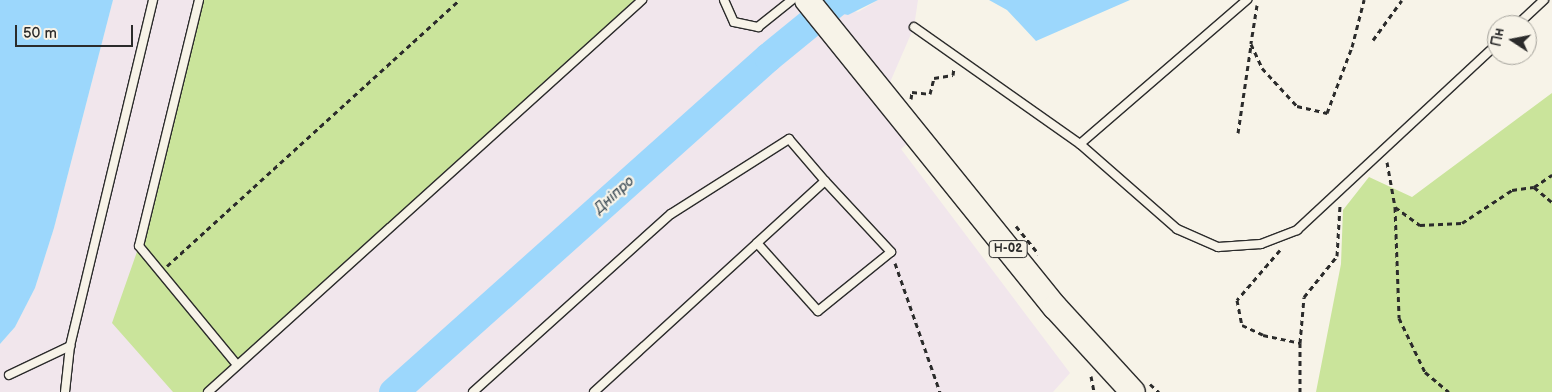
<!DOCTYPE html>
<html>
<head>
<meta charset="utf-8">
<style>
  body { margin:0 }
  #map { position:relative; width:1552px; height:392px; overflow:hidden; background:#f7f3e8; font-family:"Balsamiq Sans",sans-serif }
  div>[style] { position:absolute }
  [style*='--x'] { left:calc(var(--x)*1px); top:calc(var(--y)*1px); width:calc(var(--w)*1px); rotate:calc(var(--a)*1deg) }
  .built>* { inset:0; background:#f1e6ec }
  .green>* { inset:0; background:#cae49b }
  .water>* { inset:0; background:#9cd7fc }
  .river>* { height:29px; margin:-14.5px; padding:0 14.5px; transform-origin:14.5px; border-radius:14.5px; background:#9cd7fc }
  .path>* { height:3px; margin-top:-1.5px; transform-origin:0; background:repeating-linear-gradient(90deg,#2b2b2b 0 5px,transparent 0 9px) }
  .roads { filter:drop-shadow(1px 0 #2b2b2b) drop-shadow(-1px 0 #2b2b2b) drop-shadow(0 1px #2b2b2b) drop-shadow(0 -1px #2b2b2b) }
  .lane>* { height:8px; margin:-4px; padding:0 4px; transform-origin:4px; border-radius:4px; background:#f7f3e8 }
  .primary>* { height:24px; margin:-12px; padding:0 12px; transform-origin:12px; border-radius:12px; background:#f7f3e8 }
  span { translate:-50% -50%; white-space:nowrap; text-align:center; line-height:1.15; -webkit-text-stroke:4.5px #f7f3e8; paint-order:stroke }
  .shield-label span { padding:1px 4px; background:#f7f3e8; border:1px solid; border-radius:4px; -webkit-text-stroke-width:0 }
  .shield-label { font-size:12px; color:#2b2b2b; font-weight:700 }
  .water-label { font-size:15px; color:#47565f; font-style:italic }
  .north { position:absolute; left:1487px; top:15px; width:50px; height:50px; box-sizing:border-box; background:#f7f3e8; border:1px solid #a5a39c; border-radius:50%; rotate:281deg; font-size:14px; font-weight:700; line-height:20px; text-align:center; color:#2b2b2b }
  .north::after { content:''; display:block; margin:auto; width:18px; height:22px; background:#2b2b2b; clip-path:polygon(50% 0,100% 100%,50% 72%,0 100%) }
  .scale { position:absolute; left:15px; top:25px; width:118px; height:22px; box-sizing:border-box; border:2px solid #2b2b2b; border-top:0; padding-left:6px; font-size:15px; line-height:18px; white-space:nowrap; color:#2b2b2b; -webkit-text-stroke:4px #f7f3e8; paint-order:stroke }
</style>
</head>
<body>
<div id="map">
  <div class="built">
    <div style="clip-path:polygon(113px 0,828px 0,832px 5px,858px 12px,878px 0,918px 0,914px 27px,891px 80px,888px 102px,916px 136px,901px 149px,1070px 373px,1053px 392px,0 392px,0 344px,15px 327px,35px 288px,54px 228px)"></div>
  </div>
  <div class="green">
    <div style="clip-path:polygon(199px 0,642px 0,208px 392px,173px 392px,112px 323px,139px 246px)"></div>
    <div style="clip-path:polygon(1552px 93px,1552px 392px,1316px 392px,1341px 264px,1343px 210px,1369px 177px,1412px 197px)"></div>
  </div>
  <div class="water">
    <div style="clip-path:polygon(0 0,113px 0,54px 228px,35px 288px,15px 327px,0 344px)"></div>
    <div style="clip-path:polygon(828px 0,878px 0,848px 15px,839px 13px)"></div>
    <div style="clip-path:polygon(989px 0,1130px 0,1036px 41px,1007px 10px)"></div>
  </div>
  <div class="river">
    <div style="--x:393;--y:392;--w:503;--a:-41.78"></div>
    <div style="--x:768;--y:57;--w:90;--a:-39.2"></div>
  </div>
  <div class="path">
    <div style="--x:1257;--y:5;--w:39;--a:99"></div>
    <div style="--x:1251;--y:44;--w:26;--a:65"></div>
    <div style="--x:1262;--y:68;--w:52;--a:47.4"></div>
    <div style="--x:1297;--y:106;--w:31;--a:13"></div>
    <div style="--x:1327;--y:113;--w:71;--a:-69.3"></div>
    <div style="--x:1352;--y:47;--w:49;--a:-75.7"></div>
    <div style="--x:1373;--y:40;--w:49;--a:-54.1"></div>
    <div style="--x:911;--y:99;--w:7;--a:-82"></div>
    <div style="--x:912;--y:92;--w:18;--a:6"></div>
    <div style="--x:930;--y:94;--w:16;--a:-76"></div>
    <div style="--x:934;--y:78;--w:19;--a:-9"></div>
    <div style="--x:953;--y:75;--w:7;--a:-82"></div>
    <div style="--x:1238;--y:133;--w:89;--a:-81.6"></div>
    <div style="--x:1387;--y:162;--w:46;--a:79.9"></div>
    <div style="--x:1395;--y:207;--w:111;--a:87.9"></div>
    <div style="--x:1399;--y:318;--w:60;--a:64.3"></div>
    <div style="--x:1425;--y:372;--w:31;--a:40"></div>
    <div style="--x:1534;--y:187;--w:22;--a:-34"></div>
    <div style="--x:1395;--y:207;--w:31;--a:36"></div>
    <div style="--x:1420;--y:225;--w:42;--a:-2.7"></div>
    <div style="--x:1462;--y:223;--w:60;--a:-33.4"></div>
    <div style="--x:1512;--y:190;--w:22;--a:-8"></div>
    <div style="--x:1534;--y:187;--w:23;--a:40"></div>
    <div style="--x:1016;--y:226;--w:36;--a:51"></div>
    <div style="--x:1280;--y:250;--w:66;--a:130.7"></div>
    <div style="--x:1237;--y:300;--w:25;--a:79"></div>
    <div style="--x:1242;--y:325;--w:23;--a:25"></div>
    <div style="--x:1263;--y:335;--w:38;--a:12"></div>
    <div style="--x:895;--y:263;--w:137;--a:70.8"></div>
    <div style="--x:167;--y:266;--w:395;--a:-42.3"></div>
    <div style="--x:1091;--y:376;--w:16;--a:79"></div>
    <div style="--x:1150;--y:384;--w:12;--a:42"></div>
    <div style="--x:1300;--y:392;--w:49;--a:-90"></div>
    <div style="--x:1300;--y:343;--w:46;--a:-85"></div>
    <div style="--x:1304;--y:297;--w:53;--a:-51.2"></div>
    <div style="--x:1337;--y:256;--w:51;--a:-86.6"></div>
  </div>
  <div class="roads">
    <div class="lane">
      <div style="--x:199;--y:0;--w:253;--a:103.7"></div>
      <div style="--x:139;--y:246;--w:154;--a:50.5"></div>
      <div style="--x:724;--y:0;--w:24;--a:66"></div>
      <div style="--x:734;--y:22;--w:25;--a:12"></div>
      <div style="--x:758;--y:27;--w:43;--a:-38.5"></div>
      <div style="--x:1517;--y:25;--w:37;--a:-43"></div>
      <div style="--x:914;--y:27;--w:203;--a:35.2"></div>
      <div style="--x:1080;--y:144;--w:129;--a:41.2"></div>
      <div style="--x:1177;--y:229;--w:45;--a:23.7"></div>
      <div style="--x:1218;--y:247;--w:43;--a:-4"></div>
      <div style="--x:1261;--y:244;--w:39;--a:-21"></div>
      <div style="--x:1297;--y:230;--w:273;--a:-42.9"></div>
      <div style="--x:1080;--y:144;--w:221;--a:-40.8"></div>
      <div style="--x:9;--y:375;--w:68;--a:-25.4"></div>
      <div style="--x:65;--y:392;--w:46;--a:-83.8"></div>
      <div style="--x:70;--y:346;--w:356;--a:-76.5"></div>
      <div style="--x:208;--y:392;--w:585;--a:-42.09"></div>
      <div style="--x:473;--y:392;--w:266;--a:-42"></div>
      <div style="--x:671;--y:214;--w:140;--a:-32.4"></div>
      <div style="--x:789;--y:139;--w:55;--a:49.4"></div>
      <div style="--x:594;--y:392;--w:221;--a:-42.4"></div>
      <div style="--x:757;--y:243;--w:92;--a:-42.4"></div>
      <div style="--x:825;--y:181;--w:97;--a:47.1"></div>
      <div style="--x:891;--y:252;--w:94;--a:141.1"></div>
      <div style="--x:818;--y:311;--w:91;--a:-131.9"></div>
    </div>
    <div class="primary">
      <div style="--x:807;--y:0;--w:395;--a:51.1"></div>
      <div style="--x:1055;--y:307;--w:115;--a:47.5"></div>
    </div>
  </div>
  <div class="shield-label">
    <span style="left:1008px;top:249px">Н-02</span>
  </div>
  <div class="water-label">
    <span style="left:614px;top:195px;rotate:-42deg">Дніпро</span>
  </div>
  <div class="north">Пн</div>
  <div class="scale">50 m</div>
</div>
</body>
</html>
